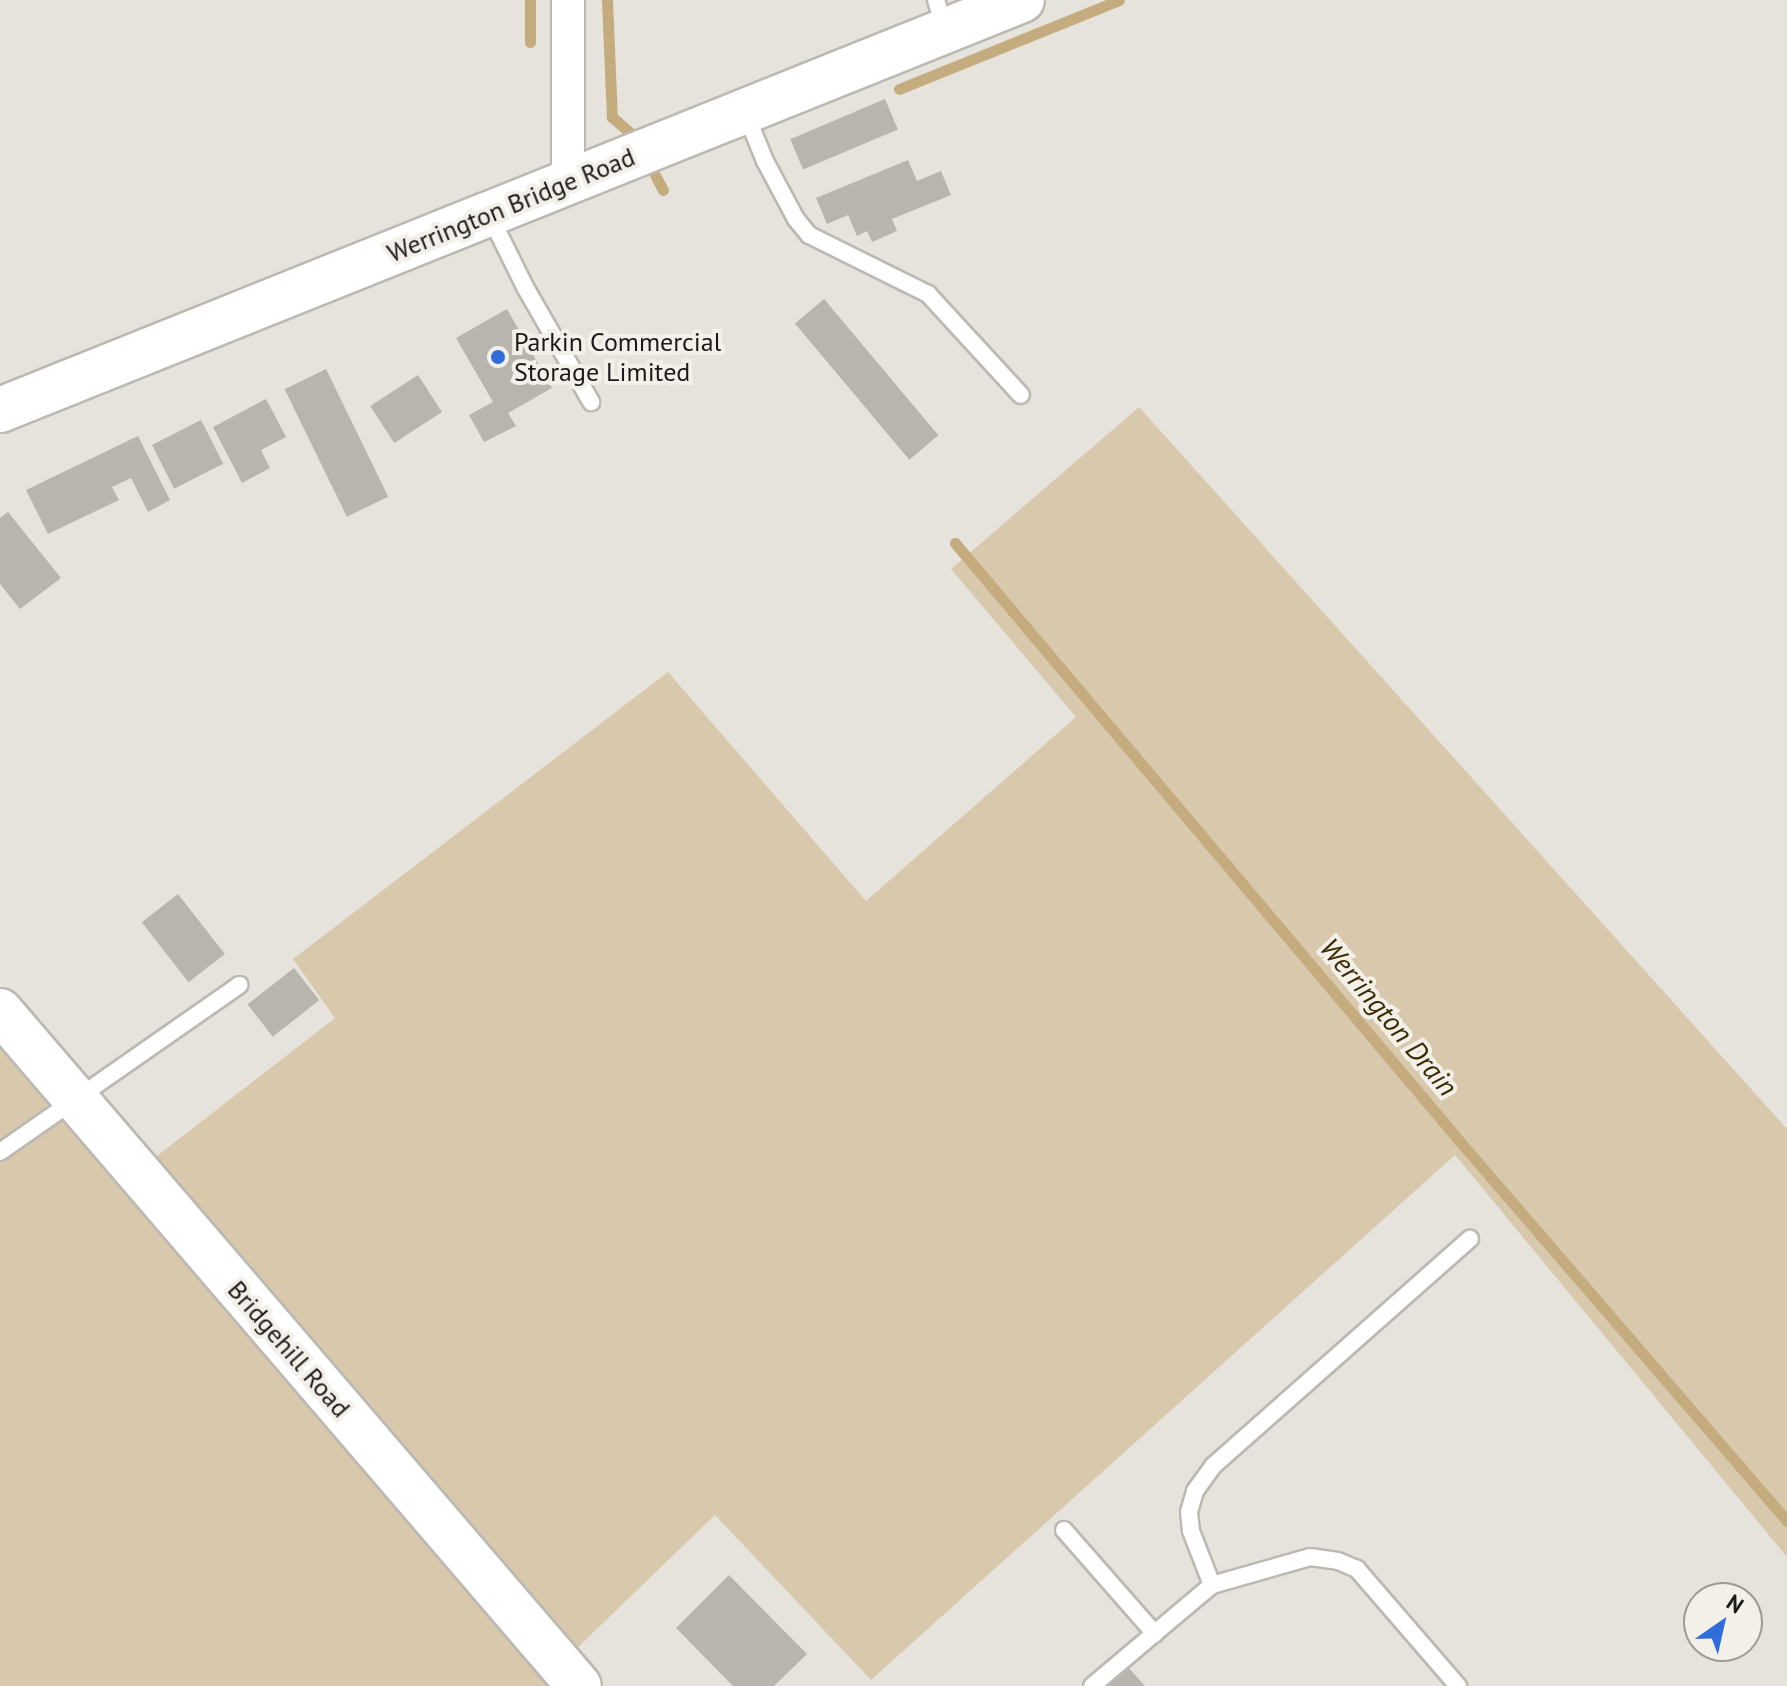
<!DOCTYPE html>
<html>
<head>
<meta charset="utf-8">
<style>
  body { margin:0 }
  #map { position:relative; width:1787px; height:1686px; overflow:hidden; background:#e6e3dd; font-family:"PT Sans",sans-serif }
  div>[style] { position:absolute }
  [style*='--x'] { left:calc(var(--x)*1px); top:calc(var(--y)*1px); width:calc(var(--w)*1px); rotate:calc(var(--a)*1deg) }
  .green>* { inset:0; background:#d8c9ad }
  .stream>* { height:11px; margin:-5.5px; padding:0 5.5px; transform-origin:5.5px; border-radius:5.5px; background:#c5ac7e }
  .building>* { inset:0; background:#b8b5af; transform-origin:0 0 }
  .roads { filter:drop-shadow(2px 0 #bcb9b3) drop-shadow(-2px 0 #bcb9b3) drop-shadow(0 2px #bcb9b3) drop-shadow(0 -2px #bcb9b3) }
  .lane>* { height:16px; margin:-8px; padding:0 8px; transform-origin:8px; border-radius:8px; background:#fff }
  .street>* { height:32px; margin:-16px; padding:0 16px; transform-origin:16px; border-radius:16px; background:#fff }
  .secondary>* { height:44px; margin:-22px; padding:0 22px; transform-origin:22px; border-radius:22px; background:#fff }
  .dots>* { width:22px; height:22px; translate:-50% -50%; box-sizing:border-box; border:4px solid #f3f0ea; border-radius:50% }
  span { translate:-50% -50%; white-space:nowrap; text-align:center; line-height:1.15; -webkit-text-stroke:8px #f3f0ea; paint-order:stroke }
  .street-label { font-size:26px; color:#1c1a18 }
  .poi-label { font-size:26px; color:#1c1a18 }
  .left { translate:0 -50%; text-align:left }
  .water-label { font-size:28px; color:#3b2902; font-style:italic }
  .north { position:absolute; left:1683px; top:1582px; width:80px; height:80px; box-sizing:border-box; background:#f3f0ea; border:2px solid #9d9a96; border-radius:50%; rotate:34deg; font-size:22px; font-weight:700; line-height:32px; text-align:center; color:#1c1a18 }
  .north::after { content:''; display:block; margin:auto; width:28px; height:36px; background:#2f6dda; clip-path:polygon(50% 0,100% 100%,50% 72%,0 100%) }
</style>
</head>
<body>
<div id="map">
  <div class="green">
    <div style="clip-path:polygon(1139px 407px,1787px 1129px,1787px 1557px,1455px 1155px,871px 1680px,715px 1515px,573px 1652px,144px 1166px,335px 1018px,293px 959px,668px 672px,866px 901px,1076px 717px,951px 569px)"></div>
    <div style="clip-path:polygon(0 1043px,552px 1686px,0 1686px)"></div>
  </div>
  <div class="stream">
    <div style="--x:530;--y:0;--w:42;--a:90"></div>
    <div style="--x:607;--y:0;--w:117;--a:87.6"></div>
    <div style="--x:612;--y:117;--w:33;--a:41"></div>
    <div style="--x:899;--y:89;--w:237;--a:-22"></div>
    <div style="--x:655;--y:175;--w:17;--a:62"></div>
    <div style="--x:955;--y:543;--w:777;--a:49.85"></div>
    <div style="--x:1456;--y:1137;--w:507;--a:49.24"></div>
  </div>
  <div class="building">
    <div style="left:885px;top:99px;width:33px;height:103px;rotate:67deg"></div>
    <div style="clip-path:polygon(908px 160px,917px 181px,941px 171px,951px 195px,892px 219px,897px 231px,872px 242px,867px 231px,857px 236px,848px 215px,827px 224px,816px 198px)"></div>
    <div style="left:824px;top:299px;width:178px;height:38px;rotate:50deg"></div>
    <div style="clip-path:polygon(507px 309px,552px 388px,508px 413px,516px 426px,484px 442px,469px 415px,493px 402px,456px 338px)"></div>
    <div style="left:326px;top:369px;width:142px;height:46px;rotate:64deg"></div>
    <div style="left:418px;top:375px;width:44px;height:57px;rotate:57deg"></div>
    <div style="clip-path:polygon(266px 399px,286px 437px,261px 450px,270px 468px,242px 483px,213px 427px)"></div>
    <div style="left:201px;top:420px;width:49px;height:55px;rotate:63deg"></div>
    <div style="clip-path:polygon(138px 436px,170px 500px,148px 512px,131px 478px,112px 487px,119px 500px,48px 534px,26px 490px)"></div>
    <div style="clip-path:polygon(8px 512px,61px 578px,20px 609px,0 584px,0 518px)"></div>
    <div style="left:178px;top:894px;width:76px;height:46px;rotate:52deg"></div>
    <div style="left:294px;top:968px;width:41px;height:59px;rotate:52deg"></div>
    <div style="clip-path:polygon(729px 1575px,807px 1654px,774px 1686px,733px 1686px,676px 1628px)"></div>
    <div style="clip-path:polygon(1128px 1667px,1145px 1686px,1108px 1686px)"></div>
  </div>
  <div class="roads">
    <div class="lane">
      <div style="--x:936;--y:0;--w:30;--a:73"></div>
      <div style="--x:745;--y:112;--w:53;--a:67.8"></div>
      <div style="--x:765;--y:161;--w:66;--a:61.9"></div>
      <div style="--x:796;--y:219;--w:21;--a:51"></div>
      <div style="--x:809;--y:235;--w:133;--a:26.4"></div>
      <div style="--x:928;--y:294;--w:137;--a:47.4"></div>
      <div style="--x:489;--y:214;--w:81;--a:63.7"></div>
      <div style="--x:525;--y:287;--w:133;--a:60.1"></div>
      <div style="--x:0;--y:1152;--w:292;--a:-34.9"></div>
      <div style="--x:1064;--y:1530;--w:138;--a:48.8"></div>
      <div style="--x:1212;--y:1585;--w:58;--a:-111.3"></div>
      <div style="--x:1191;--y:1531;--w:19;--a:-96"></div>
      <div style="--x:1189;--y:1512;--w:22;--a:-74"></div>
      <div style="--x:1195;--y:1491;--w:31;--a:-54"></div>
      <div style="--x:1213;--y:1466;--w:343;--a:-41.5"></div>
      <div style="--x:1092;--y:1686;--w:157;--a:-40.1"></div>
      <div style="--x:1212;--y:1585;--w:102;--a:-15.9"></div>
      <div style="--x:1310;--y:1557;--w:28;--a:8"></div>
      <div style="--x:1338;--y:1561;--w:21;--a:23"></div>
      <div style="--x:1357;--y:1569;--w:155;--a:49.2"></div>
    </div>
    <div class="street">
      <div style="--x:568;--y:182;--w:182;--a:-90"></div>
    </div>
    <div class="secondary">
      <div style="--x:0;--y:410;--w:1101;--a:-21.86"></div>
      <div style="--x:0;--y:1011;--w:889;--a:49.38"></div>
    </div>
  </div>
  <div class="dots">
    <div style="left:498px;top:357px;background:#2f6dda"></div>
  </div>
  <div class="street-label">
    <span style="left:511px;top:205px;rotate:-22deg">Werrington Bridge Road</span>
    <span style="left:289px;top:1349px;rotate:49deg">Bridgehill Road</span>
  </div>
  <div class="poi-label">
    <span class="left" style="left:514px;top:357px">Parkin Commercial<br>Storage Limited</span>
  </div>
  <div class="water-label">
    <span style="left:1389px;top:1017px;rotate:50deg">Werrington Drain</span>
  </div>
  <div class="north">N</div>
</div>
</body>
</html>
